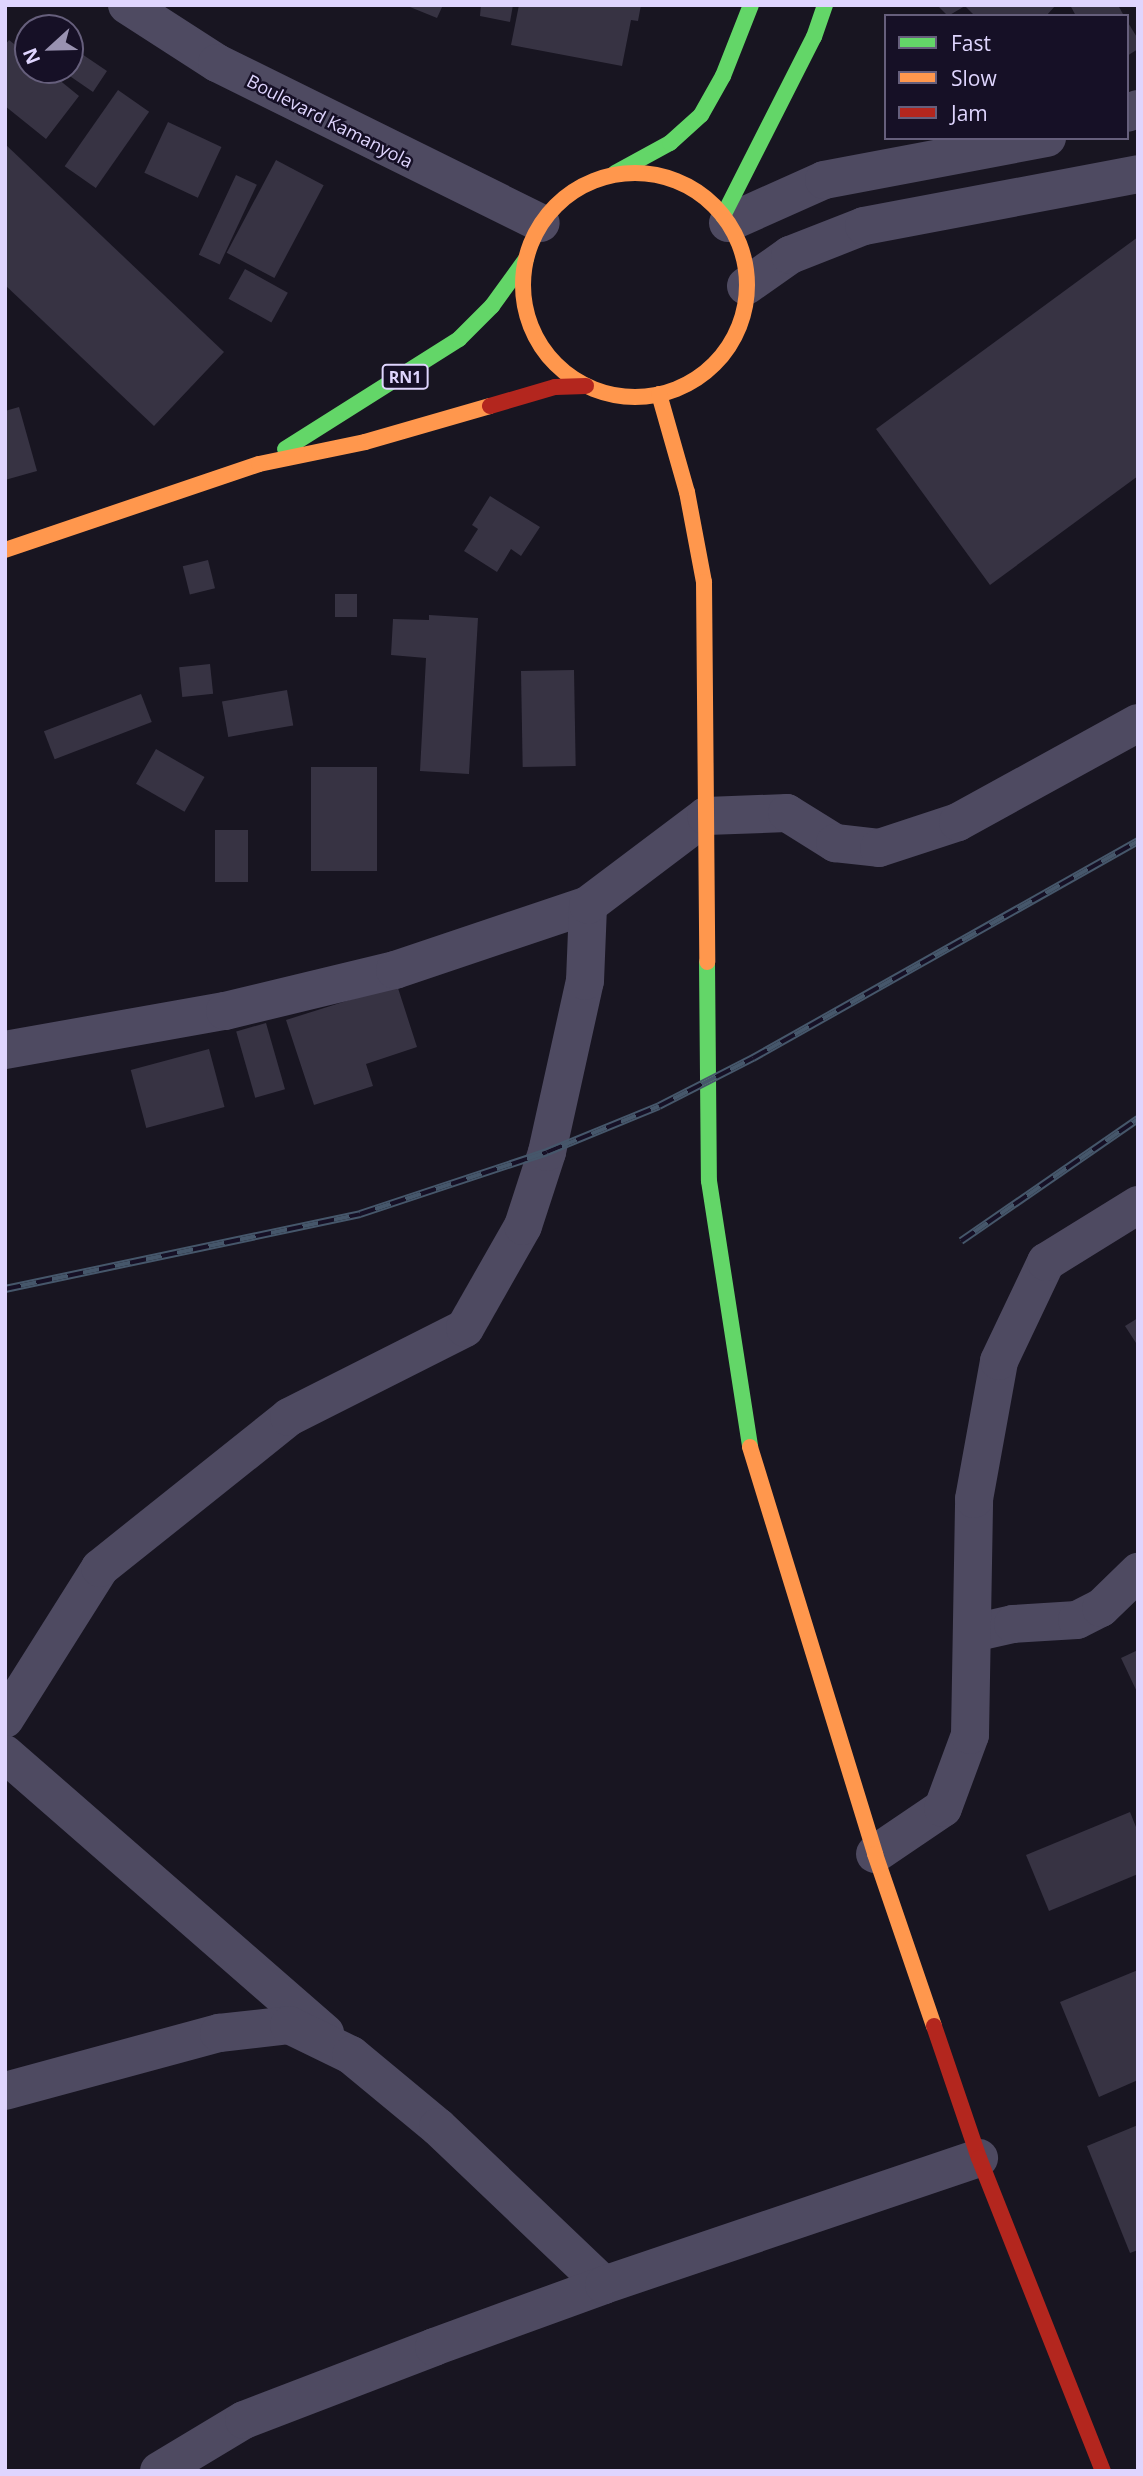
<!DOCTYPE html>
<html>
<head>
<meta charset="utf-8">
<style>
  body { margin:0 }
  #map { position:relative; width:1143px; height:2476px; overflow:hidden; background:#181521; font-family:"Open Sans",sans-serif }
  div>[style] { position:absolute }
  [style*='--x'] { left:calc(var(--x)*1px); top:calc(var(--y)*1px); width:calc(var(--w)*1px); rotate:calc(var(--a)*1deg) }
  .building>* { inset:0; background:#373343; transform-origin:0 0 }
  .street>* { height:38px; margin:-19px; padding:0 19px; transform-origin:19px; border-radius:19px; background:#4e4a61 }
  .fast>* { height:16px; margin:-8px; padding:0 8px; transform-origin:8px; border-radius:8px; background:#63d668 }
  .slow>* { height:16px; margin:-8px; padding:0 8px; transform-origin:8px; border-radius:8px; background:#ff974d }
  .slow>.ring { margin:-8px; padding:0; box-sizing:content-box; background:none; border:16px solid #ff974d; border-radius:50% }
  .jam>* { height:16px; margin:-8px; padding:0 8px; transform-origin:8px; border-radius:8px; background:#b3261e }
  .rail>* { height:8px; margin-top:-4px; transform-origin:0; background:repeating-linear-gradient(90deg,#161026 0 16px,#46576b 0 32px); box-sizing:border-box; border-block:2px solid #46576b }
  span { translate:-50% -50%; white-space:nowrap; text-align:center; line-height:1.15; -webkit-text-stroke:5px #161026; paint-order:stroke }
  .shield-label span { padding:2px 5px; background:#161026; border:2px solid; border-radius:5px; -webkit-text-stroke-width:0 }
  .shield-label { font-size:16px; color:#dfd5fe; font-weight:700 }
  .street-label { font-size:18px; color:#dfd5fe }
  .frame { position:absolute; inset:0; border:7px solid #dfd5fe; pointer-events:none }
  .legend { position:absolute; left:884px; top:14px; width:245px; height:126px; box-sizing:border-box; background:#161026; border:2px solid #665f7c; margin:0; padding:9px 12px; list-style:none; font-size:21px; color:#dfd5fe }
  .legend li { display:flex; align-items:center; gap:14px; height:35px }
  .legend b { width:35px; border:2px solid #665f7c }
  .north { position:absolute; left:14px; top:14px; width:70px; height:70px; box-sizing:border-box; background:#161026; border:2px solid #665f7c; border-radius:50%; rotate:248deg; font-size:19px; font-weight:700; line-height:28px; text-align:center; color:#dfd5fe }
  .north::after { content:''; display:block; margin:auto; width:24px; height:32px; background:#9992b1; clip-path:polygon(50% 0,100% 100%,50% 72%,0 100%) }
</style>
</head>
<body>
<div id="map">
  <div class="building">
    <div style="clip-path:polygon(405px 5px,443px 5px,437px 18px)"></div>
    <div style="clip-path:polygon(481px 5px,513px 5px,510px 22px,480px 16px)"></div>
    <div style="clip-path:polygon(519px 5px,641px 5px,638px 21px,631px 20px,622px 66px,511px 45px)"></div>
    <div style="clip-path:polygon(937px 5px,1056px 5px,1046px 16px,975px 16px,965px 6px,948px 16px)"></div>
    <div style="clip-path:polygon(1070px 5px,1118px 5px,1124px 16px,1076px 16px)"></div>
    <div style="clip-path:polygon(1127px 21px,1138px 39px,1138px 49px,1127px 56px)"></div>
    <div style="clip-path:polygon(9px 40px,28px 55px,28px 70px,47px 70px,79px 96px,46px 139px,5px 106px,5px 45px)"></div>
    <div style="clip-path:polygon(70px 46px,107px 71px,93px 92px,61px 70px,70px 70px)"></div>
    <div style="left:118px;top:90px;width:38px;height:93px;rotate:35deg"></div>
    <div style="left:168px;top:122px;width:59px;height:56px;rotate:25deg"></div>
    <div style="clip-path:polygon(5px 144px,224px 352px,154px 426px,5px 285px)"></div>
    <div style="left:276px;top:160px;width:54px;height:105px;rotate:28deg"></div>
    <div style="left:236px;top:175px;width:23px;height:88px;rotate:25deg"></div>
    <div style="clip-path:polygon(1138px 237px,1138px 476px,990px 585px,876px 429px)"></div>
    <div style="left:245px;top:269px;width:49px;height:34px;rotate:29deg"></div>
    <div style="clip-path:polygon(19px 407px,37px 471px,5px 480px,5px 411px)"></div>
    <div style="clip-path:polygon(490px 496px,540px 527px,521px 556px,511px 549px,497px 572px,464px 551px,478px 529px,472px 525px)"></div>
    <div style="left:208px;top:560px;width:29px;height:26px;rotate:76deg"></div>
    <div style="left:335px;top:594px;width:22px;height:23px"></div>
    <div style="clip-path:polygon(429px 615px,478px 618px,469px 774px,420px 771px,426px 658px,391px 655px,393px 619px,429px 620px)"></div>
    <div style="left:210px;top:664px;width:30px;height:31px;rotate:84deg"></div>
    <div style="left:574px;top:670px;width:96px;height:53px;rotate:89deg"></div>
    <div style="left:287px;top:690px;width:36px;height:66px;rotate:80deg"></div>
    <div style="left:141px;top:694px;width:30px;height:104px;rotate:69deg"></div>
    <div style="left:156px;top:749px;width:56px;height:40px;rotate:30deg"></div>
    <div style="left:311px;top:767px;width:66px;height:104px"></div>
    <div style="left:248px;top:830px;width:52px;height:33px;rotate:90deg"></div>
    <div style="clip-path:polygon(397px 985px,417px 1047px,366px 1064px,373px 1086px,314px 1105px,286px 1020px)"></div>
    <div style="left:266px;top:1023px;width:69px;height:31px;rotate:74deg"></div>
    <div style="left:209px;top:1049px;width:60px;height:81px;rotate:75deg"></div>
    <div style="clip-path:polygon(1138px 1318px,1138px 1346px,1125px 1326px)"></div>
    <div style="clip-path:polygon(1138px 1650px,1138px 1694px,1121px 1658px)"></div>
    <div style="clip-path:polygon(1130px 1812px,1138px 1832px,1138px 1874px,1049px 1911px,1026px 1855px)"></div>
    <div style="clip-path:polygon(1138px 1970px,1138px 2080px,1099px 2097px,1060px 2002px)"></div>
    <div style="clip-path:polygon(1138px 2125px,1138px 2250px,1130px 2253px,1087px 2146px)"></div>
  </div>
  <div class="street">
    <div style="--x:127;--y:5;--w:107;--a:32.8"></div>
    <div style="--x:217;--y:63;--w:361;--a:26.3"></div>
    <div style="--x:1127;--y:113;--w:12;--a:-20"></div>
    <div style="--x:728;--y:223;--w:105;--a:-24.1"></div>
    <div style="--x:824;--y:180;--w:227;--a:-10.7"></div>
    <div style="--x:746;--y:286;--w:54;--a:-35.2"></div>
    <div style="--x:790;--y:255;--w:79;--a:-21.4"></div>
    <div style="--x:864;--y:226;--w:279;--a:-10.7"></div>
    <div style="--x:5;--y:1050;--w:223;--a:-10.1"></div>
    <div style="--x:225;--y:1011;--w:175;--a:-13.6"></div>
    <div style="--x:395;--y:970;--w:204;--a:-18.6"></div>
    <div style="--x:973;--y:1633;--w:41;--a:-12.7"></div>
    <div style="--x:1013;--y:1624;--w:64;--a:-3.6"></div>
    <div style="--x:1077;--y:1620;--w:27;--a:-27"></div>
    <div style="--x:1101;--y:1608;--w:52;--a:-44.2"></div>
    <div style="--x:5;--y:1719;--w:178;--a:-57.8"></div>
    <div style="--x:100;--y:1568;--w:242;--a:-38.6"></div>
    <div style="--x:289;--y:1417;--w:197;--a:-26.8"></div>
    <div style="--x:465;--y:1328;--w:117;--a:-60.4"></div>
    <div style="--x:523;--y:1226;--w:78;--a:-72"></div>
    <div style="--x:547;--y:1152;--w:175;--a:-77.5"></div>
    <div style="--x:585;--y:981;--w:76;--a:-87.7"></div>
    <div style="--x:588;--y:905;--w:148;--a:-37"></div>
    <div style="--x:706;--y:816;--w:81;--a:-2.1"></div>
    <div style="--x:787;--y:813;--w:57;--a:32"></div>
    <div style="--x:835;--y:843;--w:44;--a:6.5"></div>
    <div style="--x:879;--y:848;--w:83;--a:-18.2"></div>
    <div style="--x:958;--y:822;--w:205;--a:-28.8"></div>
    <div style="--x:5;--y:1754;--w:425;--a:41.1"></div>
    <div style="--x:875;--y:1854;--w:82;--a:-34.1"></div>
    <div style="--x:943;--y:1808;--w:78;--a:-69.7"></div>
    <div style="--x:970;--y:1735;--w:236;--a:-89"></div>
    <div style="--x:974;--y:1499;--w:140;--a:-79.7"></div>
    <div style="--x:999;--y:1361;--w:110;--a:-64.6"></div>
    <div style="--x:1046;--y:1262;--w:108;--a:-31.8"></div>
    <div style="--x:5;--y:2091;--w:222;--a:-15.2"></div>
    <div style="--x:219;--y:2033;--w:70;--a:-6.5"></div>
    <div style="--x:289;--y:2025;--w:69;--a:25.8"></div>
    <div style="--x:351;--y:2055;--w:113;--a:39.6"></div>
    <div style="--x:438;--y:2127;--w:229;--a:43.6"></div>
    <div style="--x:159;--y:2471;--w:99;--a:-31"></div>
    <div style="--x:244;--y:2420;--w:204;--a:-21"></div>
    <div style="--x:434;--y:2347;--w:181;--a:-20"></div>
    <div style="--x:604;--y:2285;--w:396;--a:-18.7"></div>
  </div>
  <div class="fast">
    <div style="--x:615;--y:173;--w:63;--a:-28.6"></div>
    <div style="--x:670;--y:143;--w:42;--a:-42.1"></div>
    <div style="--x:701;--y:115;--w:45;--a:-60.6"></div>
    <div style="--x:723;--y:76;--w:76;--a:-68.5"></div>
    <div style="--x:723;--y:216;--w:201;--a:-63.1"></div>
    <div style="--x:814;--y:37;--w:34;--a:-71"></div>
    <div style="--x:285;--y:449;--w:206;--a:-32.3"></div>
    <div style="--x:459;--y:339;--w:47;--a:-45"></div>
    <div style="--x:492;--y:306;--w:58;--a:-54.1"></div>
    <div style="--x:707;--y:962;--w:219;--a:89.5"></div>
    <div style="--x:709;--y:1181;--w:269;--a:81.2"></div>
  </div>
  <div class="slow">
    <div class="ring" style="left:523px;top:173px;width:208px;height:208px"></div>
    <div style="--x:659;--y:394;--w:102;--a:74.1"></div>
    <div style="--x:687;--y:492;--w:92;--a:79.3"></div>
    <div style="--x:704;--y:582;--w:380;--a:89.5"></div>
    <div style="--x:5;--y:550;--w:268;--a:-18.7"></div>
    <div style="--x:259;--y:464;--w:108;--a:-11.7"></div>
    <div style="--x:365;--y:442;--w:130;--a:-16.1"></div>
    <div style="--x:750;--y:1447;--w:426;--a:72.9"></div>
    <div style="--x:875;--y:1854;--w:182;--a:71.1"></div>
  </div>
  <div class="jam">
    <div style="--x:490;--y:406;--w:68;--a:-16.3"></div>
    <div style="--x:555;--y:387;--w:31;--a:-2"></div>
    <div style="--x:934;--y:2026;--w:139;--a:71.2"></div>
    <div style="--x:979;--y:2158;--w:337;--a:68.4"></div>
  </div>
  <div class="rail">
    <div style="--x:961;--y:1241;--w:215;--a:-34.6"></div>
    <div style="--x:5;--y:1289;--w:363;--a:-11.9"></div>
    <div style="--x:360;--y:1214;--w:197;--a:-18.3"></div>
    <div style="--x:547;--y:1152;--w:121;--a:-22.3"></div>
    <div style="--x:659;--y:1106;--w:106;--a:-27.1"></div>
    <div style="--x:753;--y:1058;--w:442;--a:-29.4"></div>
  </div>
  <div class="shield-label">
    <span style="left:405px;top:377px">RN1</span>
  </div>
  <div class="street-label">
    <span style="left:330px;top:121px;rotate:27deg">Boulevard Kamanyola</span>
  </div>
  <div class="frame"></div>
  <ul class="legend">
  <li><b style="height:9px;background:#63d668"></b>Fast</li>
  <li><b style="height:9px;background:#ff974d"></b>Slow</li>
  <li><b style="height:9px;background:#b3261e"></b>Jam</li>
  </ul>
  <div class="north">N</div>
</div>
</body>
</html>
